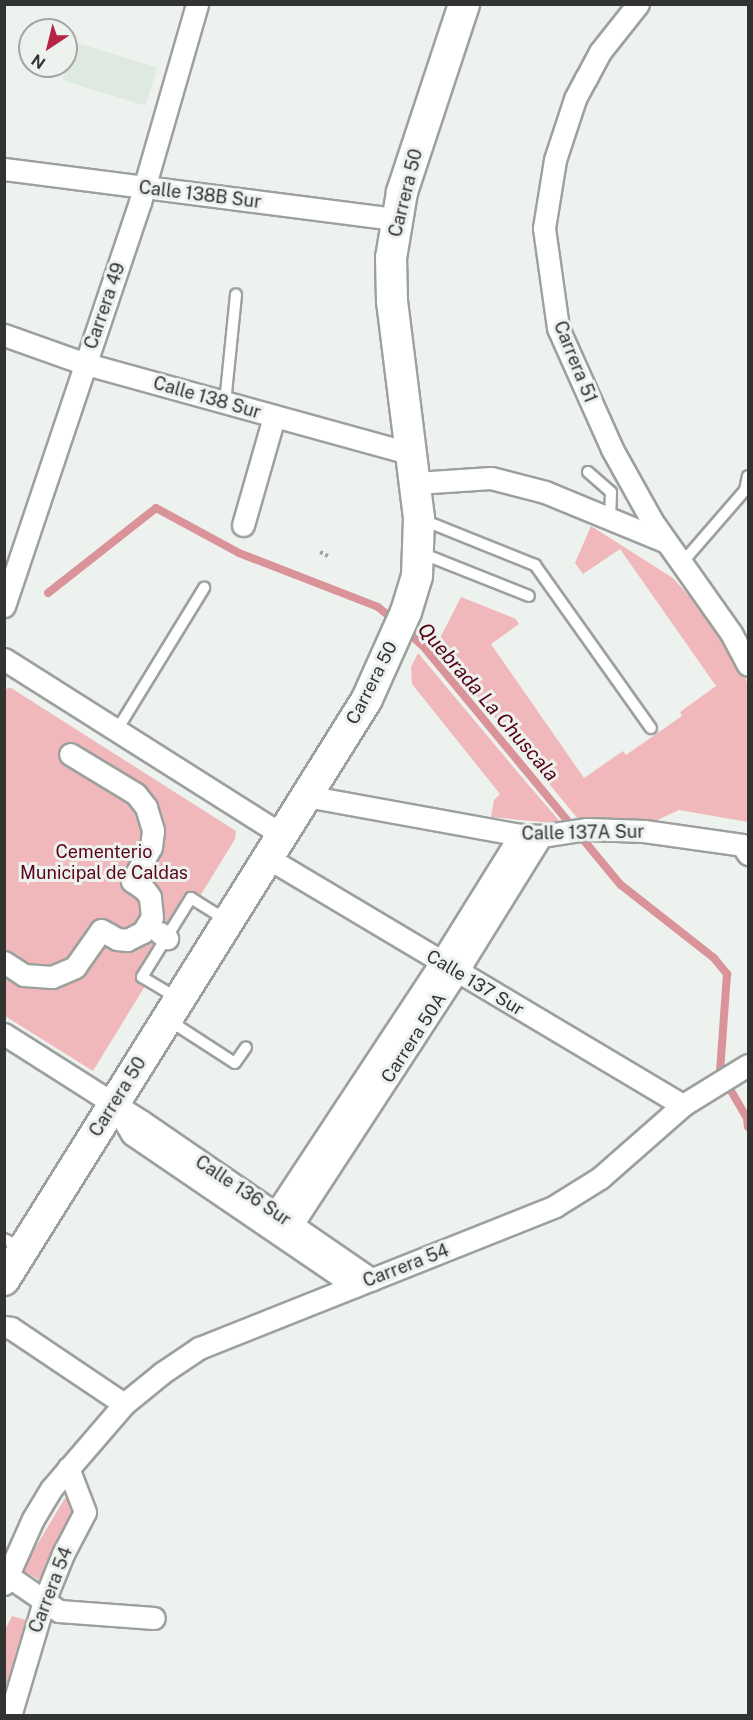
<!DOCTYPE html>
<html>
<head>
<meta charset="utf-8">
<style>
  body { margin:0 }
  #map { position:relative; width:753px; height:1720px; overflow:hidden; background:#edf2ef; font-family:"Public Sans",sans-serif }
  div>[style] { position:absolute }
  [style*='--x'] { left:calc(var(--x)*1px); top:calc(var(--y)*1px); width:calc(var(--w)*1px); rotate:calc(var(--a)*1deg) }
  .built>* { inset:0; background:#dde9e1; transform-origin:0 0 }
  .green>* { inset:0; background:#f0b8bb }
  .stream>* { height:8px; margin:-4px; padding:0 4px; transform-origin:4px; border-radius:4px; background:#d99399 }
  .path>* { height:4px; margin-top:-2px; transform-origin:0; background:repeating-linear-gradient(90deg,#9fa2a0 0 3px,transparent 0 6px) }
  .roads { filter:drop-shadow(2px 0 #9da19e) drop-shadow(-2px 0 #9da19e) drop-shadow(0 2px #9da19e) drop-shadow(0 -2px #9da19e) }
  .lane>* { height:10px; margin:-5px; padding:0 5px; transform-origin:5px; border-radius:5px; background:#fff }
  .street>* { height:21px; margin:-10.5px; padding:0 10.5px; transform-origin:10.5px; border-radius:10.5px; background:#fff }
  .secondary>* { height:30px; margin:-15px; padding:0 15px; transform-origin:15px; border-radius:15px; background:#fff }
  span { translate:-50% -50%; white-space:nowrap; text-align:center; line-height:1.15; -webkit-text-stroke:6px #edf2ef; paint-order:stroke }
  .street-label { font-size:18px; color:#323432 }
  .park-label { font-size:18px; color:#5b061c }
  .water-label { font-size:20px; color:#550018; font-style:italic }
  .frame { position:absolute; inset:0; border:6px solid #323432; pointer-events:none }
  .north { position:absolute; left:18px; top:18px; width:60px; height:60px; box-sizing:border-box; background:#edf2ef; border:2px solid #a2a6a3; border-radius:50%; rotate:215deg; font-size:16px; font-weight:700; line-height:24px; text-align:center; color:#323432 }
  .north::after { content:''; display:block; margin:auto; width:21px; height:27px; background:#b52345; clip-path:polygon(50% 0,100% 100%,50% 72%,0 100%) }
</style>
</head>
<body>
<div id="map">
  <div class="built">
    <div style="left:74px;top:42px;width:87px;height:40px;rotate:17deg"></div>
  </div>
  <div class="green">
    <div style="clip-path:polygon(591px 526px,673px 578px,717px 628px,744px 673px,748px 686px,748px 822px,679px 810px,642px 827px,583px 825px,436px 646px,461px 597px,516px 619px,519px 624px,491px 644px,584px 778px,623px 751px,626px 755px,682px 716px,680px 712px,716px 686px,620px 549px,583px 574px,575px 563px)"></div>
    <div style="clip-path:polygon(418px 653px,520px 775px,562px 824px,491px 817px,494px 800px,500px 794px,412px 684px,411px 667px)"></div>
    <div style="clip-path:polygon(11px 688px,236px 831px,235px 839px,93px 1071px,5px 1016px,4px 689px)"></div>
    <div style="clip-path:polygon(65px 1498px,71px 1501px,73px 1514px,41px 1581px,22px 1570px)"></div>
    <div style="clip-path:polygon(12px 1616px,26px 1620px,16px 1652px,5px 1712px,5px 1630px)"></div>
  </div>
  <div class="stream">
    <div style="--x:48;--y:593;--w:137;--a:-38.2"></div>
    <div style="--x:156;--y:508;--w:94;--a:28.5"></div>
    <div style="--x:239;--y:553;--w:149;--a:21.2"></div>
    <div style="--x:378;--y:607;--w:22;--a:39"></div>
    <div style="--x:404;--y:629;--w:25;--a:42"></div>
    <div style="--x:423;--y:646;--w:310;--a:50.4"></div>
    <div style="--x:621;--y:885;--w:118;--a:38.1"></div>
    <div style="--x:714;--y:958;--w:21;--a:51"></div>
    <div style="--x:727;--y:974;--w:98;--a:94.1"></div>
    <div style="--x:720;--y:1072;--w:53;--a:59.6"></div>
    <div style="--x:747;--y:1118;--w:9;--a:84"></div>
  </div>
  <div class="path">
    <div style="--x:320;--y:552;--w:9;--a:27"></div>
  </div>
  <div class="roads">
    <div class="lane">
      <div style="--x:225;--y:403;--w:109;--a:-84.2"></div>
      <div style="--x:588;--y:472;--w:30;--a:41"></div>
      <div style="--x:611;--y:492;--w:27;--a:92"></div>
      <div style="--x:423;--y:520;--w:121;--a:21.9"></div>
      <div style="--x:535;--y:565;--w:200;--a:54.6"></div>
      <div style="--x:421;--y:553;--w:116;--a:21.7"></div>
      <div style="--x:681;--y:564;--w:98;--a:-49.1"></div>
      <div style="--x:745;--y:490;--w:14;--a:-78"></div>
      <div style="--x:117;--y:730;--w:167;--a:-58.5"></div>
      <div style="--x:179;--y:999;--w:43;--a:-149.3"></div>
      <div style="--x:142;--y:977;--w:93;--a:-58.2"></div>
      <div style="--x:191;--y:898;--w:41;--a:32.2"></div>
      <div style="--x:170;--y:1021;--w:77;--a:32.9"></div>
      <div style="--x:235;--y:1063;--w:19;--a:-55"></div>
      <div style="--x:4;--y:1239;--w:19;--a:25"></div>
    </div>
    <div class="street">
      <div style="--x:638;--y:4;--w:61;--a:128.4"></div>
      <div style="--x:600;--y:52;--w:30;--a:118"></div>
      <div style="--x:586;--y:78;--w:24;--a:118"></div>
      <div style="--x:575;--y:99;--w:64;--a:108.2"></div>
      <div style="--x:555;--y:160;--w:69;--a:99.2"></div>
      <div style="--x:544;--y:228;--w:101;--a:82"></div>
      <div style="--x:558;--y:328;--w:133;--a:65.9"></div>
      <div style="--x:612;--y:449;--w:82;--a:60.9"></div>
      <div style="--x:652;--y:521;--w:137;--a:54.8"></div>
      <div style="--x:731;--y:633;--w:36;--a:62"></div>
      <div style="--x:4;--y:169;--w:395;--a:7.3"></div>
      <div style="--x:4;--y:335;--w:87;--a:19.5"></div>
      <div style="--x:86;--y:364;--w:338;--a:15.4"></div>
      <div style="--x:416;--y:483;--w:75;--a:-3.8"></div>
      <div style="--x:491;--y:478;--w:56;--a:14.5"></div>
      <div style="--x:545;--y:492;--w:129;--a:22.4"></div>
      <div style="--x:243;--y:525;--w:112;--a:-74"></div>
      <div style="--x:4;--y:606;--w:426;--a:-71.4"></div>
      <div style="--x:140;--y:202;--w:206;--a:-73.9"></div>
      <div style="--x:4;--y:659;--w:329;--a:32.3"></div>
      <div style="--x:306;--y:796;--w:218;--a:10.3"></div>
      <div style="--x:520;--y:835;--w:21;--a:3"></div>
      <div style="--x:541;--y:836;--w:47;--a:-8.7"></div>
      <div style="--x:587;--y:829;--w:57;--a:2"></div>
      <div style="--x:644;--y:831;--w:99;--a:8.1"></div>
      <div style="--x:742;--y:845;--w:11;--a:56"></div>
      <div style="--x:268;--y:858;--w:483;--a:30.8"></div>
      <div style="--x:160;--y:933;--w:9;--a:36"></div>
      <div style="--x:4;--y:962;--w:24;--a:33"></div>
      <div style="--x:24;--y:975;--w:28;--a:4"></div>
      <div style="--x:52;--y:977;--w:25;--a:-23"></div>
      <div style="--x:75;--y:967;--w:45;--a:-54.9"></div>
      <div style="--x:101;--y:930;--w:18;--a:29"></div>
      <div style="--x:117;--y:939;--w:10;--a:6"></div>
      <div style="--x:127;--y:940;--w:18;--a:-27"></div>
      <div style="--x:143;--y:932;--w:17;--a:-59"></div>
      <div style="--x:152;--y:917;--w:20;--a:-96"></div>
      <div style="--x:150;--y:897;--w:9;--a:-126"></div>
      <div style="--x:145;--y:890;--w:16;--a:-145"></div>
      <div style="--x:132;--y:881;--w:39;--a:-61"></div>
      <div style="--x:151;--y:847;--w:17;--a:-83"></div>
      <div style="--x:153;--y:830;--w:24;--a:-107"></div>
      <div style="--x:146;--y:807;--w:16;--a:-128"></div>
      <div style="--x:136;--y:794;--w:77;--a:-148.8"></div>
      <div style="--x:4;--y:1034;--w:162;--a:32.4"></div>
      <div style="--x:141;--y:1121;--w:280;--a:34.5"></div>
      <div style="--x:117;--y:1109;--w:29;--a:59"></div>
      <div style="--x:132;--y:1134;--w:270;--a:34.3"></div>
      <div style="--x:267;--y:1226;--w:316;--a:-56.6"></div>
      <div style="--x:441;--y:962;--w:150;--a:-58.1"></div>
      <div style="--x:284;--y:1237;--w:328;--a:-56.9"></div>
      <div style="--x:463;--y:962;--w:148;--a:-58.2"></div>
      <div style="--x:4;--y:1327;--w:7;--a:8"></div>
      <div style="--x:11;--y:1328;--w:136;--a:33.9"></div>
      <div style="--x:4;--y:1573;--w:67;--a:34.6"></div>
      <div style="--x:59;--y:1611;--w:95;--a:4.2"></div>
      <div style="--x:4;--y:1584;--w:71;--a:-66"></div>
      <div style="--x:33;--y:1519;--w:35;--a:-59"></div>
      <div style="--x:51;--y:1489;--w:112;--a:-49.3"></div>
      <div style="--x:124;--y:1404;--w:49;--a:-39.2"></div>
      <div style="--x:162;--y:1373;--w:45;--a:-34"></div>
      <div style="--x:199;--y:1348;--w:383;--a:-21.7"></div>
      <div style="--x:555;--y:1206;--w:53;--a:-31.9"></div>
      <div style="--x:600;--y:1178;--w:111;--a:-41.3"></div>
      <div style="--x:683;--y:1105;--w:76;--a:-31.6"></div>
      <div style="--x:10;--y:1716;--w:120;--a:-73.5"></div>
      <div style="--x:44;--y:1601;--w:51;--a:-68"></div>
      <div style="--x:63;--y:1554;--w:47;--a:-62.4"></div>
      <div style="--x:85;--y:1512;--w:47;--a:-111.1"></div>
    </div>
    <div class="secondary">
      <div style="--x:4;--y:1280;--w:685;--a:-58"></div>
      <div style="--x:367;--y:699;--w:95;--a:-65.9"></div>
      <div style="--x:406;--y:612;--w:38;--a:-73"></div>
      <div style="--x:417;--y:576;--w:58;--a:-88"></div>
      <div style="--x:419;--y:518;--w:219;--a:-97.1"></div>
      <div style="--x:392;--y:301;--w:43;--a:-91.3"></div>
      <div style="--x:391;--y:258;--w:67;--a:-80.5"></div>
      <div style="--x:402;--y:192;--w:198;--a:-71.7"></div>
    </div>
  </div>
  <div class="street-label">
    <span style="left:406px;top:193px;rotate:-76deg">Carrera 50</span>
    <span style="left:200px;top:195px;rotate:7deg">Calle 138B Sur</span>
    <span style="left:105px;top:306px;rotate:-71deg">Carrera 49</span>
    <span style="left:575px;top:362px;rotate:68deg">Carrera 51</span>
    <span style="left:207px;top:398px;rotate:16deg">Calle 138 Sur</span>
    <span style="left:372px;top:683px;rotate:-63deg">Carrera 50</span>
    <span style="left:583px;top:833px;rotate:-1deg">Calle 137A Sur</span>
    <span style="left:475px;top:983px;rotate:31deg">Calle 137 Sur</span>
    <span style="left:414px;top:1038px;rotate:-57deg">Carrera 50A</span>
    <span style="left:118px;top:1097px;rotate:-58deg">Carrera 50</span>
    <span style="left:243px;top:1191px;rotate:34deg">Calle 136 Sur</span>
    <span style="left:406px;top:1266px;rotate:-21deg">Carrera 54</span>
    <span style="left:51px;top:1590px;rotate:-69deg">Carrera 54</span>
  </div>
  <div class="park-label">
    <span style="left:104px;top:863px">Cementerio<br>Municipal de Caldas</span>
  </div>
  <div class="water-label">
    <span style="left:488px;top:702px;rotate:49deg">Quebrada La Chuscala</span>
  </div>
  <div class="frame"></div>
  <div class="north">N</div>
</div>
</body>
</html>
